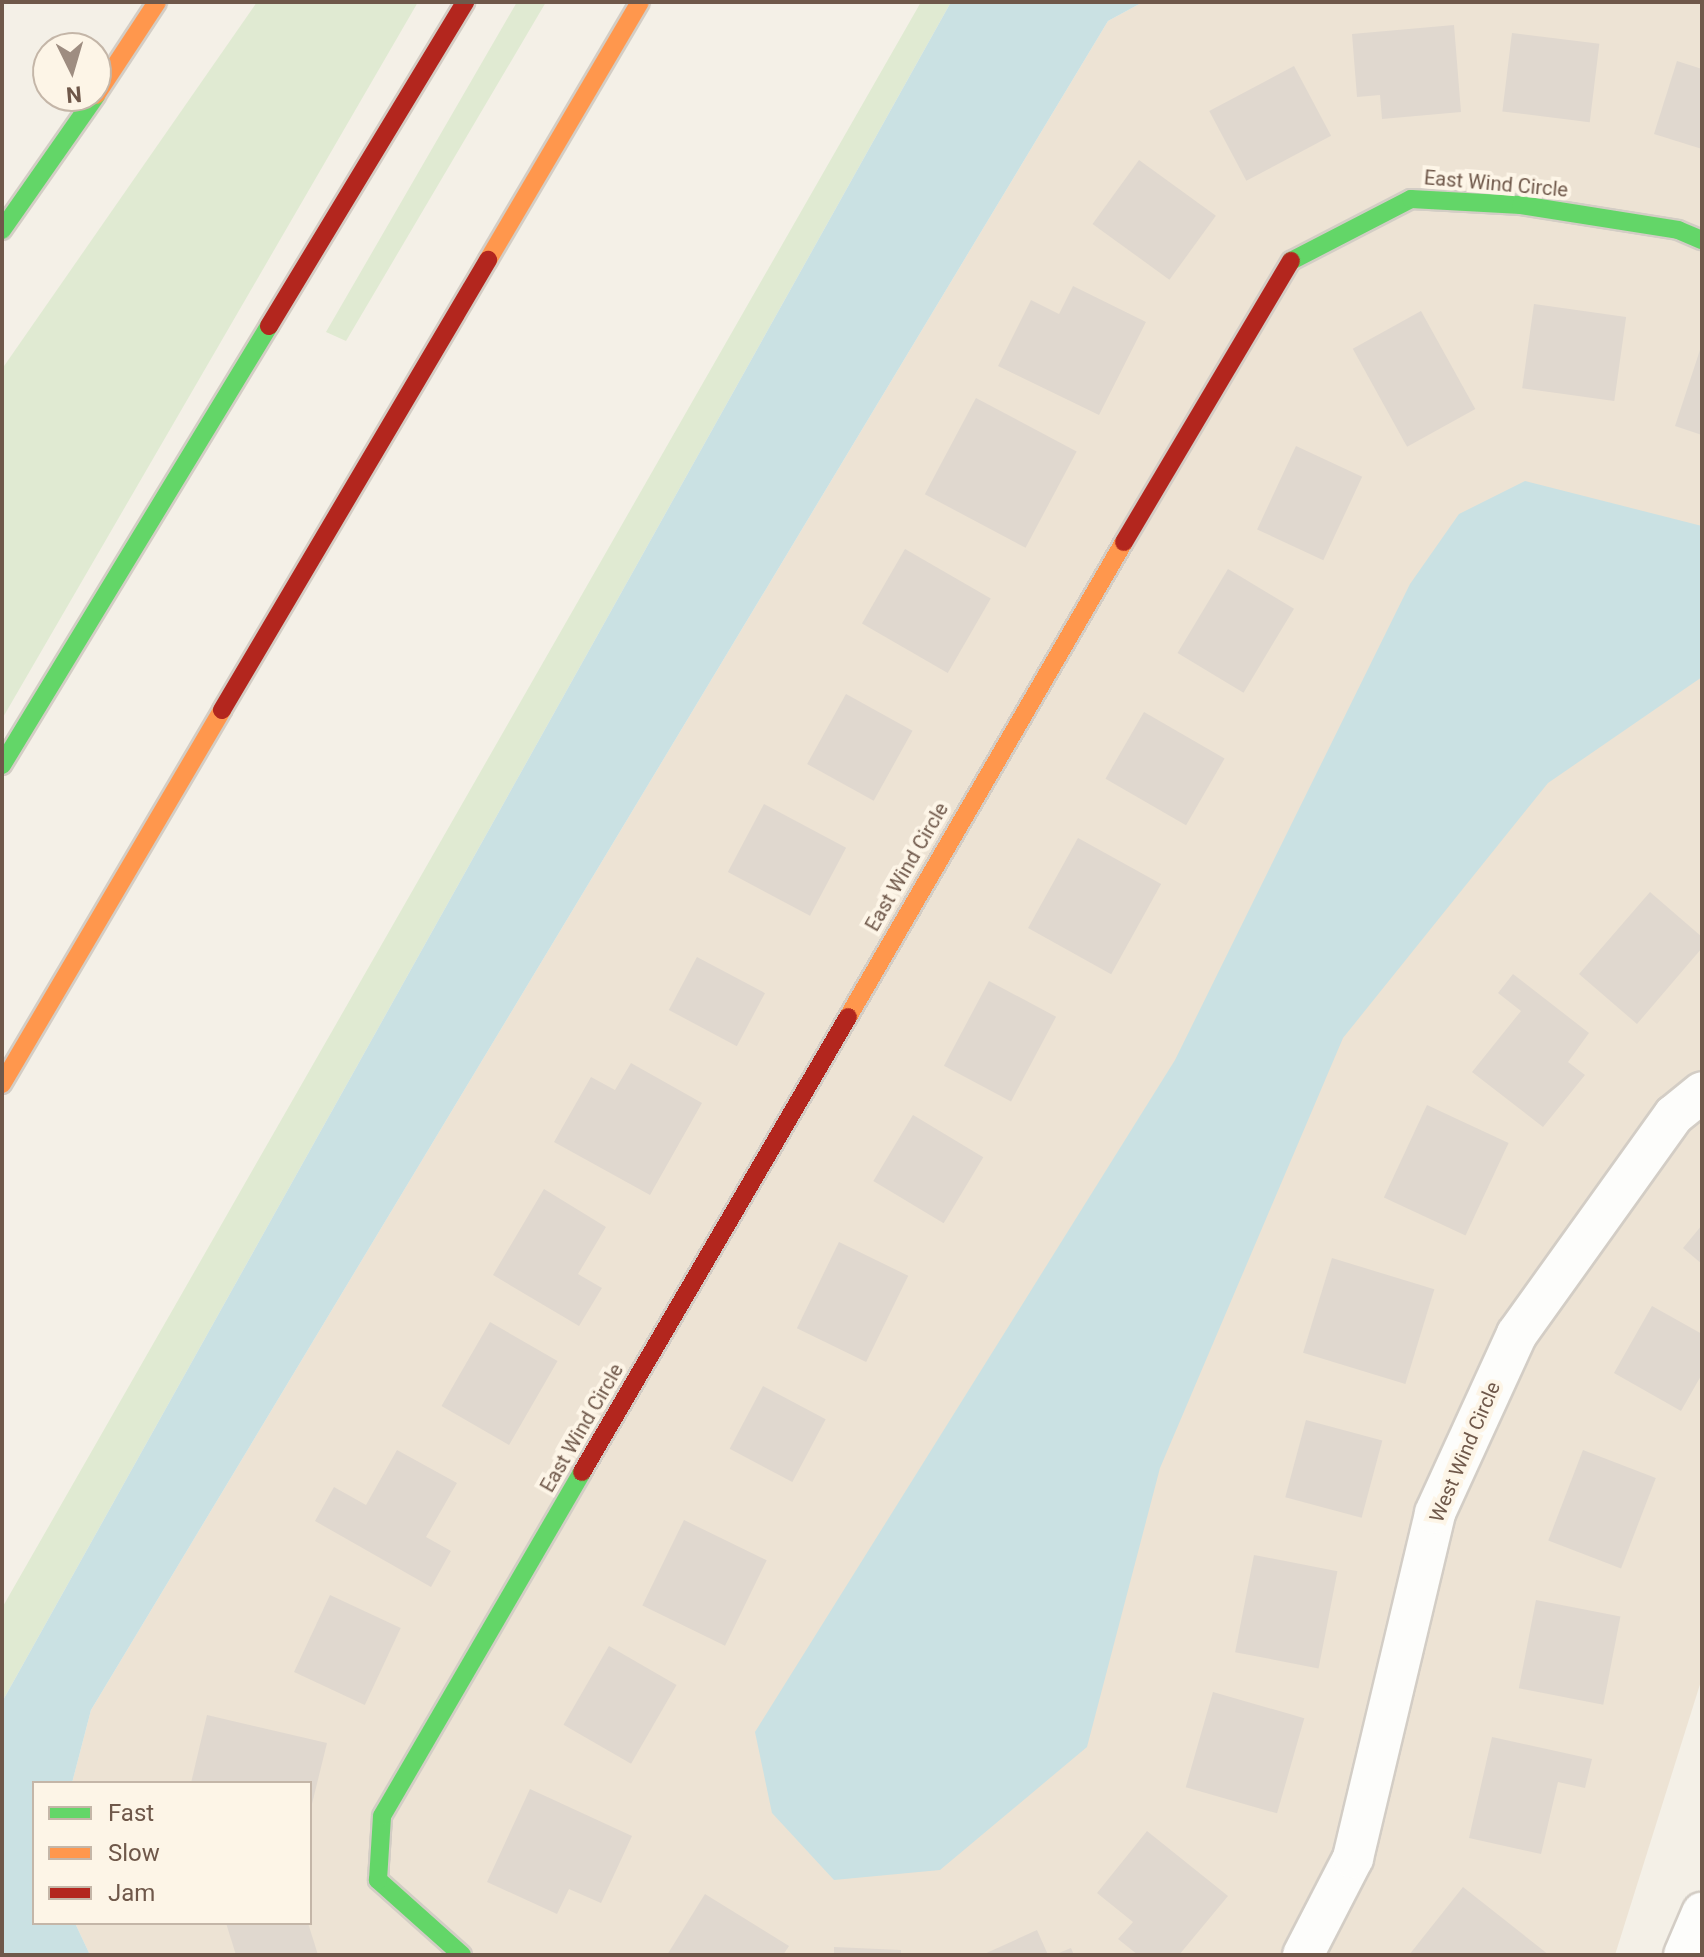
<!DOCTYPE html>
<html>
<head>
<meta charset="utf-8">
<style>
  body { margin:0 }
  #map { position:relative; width:1704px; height:1957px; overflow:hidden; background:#f4f0e7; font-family:Roboto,sans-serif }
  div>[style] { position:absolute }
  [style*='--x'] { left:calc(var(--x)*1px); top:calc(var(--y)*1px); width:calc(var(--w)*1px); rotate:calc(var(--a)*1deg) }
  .residential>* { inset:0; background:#ede3d4 }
  .green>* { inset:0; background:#e0ead2 }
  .water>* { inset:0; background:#cae1e3 }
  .building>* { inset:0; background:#e0d8cf; transform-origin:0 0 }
  .roads { filter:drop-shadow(2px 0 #d3cdc5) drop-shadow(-2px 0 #d3cdc5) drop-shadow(0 2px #d3cdc5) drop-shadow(0 -2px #d3cdc5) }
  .street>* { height:40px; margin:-20px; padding:0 20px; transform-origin:20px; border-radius:20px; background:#fdfdfb }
  .fast>* { height:18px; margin:-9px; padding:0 9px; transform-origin:9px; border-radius:9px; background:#63d668 }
  .slow>* { height:18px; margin:-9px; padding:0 9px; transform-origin:9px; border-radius:9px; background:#ff974d }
  .jam>* { height:18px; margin:-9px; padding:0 9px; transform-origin:9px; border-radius:9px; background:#b3261e }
  span { translate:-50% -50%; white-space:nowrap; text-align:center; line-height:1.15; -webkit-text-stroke:8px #fdf5e7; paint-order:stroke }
  .street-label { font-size:20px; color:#6f584a }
  .frame { position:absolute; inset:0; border:4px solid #6f584a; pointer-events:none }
  .legend { position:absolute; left:32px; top:1781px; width:280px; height:144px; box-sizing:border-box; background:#fdf5e7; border:2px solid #c4b6a8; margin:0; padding:10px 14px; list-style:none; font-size:24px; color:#6f584a }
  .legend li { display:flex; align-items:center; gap:16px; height:40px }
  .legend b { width:40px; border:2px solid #c4b6a8 }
  .north { position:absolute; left:32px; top:32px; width:80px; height:80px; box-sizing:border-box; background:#fdf5e7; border:2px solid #c4b6a8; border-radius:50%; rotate:175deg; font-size:22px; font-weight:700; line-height:32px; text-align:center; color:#6f584a }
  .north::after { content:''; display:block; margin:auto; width:28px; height:36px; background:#9e8d81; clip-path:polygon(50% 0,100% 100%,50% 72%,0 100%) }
</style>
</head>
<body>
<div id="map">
  <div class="residential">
    <div style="clip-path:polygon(1143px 2px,1702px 2px,1702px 1678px,1615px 1955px,90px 1955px,75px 1923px,310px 1923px,310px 1783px,72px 1783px,91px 1710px,1108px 21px)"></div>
  </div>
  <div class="green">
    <div style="clip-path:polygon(257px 2px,418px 2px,2px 719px,2px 369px)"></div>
    <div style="clip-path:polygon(517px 2px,546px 2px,346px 341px,326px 332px)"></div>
    <div style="clip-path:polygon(921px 2px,951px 2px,2px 1702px,2px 1608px)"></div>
  </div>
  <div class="water">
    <div style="clip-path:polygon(951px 2px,1143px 2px,1108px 21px,91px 1710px,72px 1783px,34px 1783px,34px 1923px,75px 1923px,90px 1955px,2px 1955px,2px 1702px)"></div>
    <div style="clip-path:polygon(1525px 481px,1702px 526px,1702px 677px,1548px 783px,1343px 1038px,1160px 1468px,1087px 1747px,940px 1870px,834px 1880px,772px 1813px,755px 1732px,1175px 1060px,1410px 584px,1459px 514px)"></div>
  </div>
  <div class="building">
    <div style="clip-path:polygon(1454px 25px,1461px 112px,1382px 119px,1380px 95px,1357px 97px,1352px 34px)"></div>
    <div style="left:1512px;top:33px;width:88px;height:79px;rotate:7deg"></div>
    <div style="clip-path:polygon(1677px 61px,1702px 69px,1702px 149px,1654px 134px)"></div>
    <div style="left:1294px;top:66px;width:79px;height:96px;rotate:62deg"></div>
    <div style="left:1139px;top:160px;width:95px;height:79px;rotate:36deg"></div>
    <div style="clip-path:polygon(1073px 286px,1146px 322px,1099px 415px,998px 366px,1031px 300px,1059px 314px)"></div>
    <div style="left:1534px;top:304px;width:93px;height:85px;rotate:8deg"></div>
    <div style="left:1421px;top:311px;width:112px;height:78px;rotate:61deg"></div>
    <div style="clip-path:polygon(1701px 347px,1702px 348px,1702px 435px,1675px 426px)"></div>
    <div style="left:976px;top:398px;width:114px;height:109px;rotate:28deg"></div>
    <div style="left:1296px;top:446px;width:73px;height:92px;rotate:25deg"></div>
    <div style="left:905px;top:549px;width:99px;height:86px;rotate:30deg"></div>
    <div style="left:1228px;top:569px;width:77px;height:98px;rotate:31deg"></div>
    <div style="left:846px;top:694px;width:76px;height:80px;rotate:29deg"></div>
    <div style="left:1144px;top:712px;width:93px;height:77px;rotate:30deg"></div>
    <div style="left:764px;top:804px;width:93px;height:77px;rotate:28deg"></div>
    <div style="left:1078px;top:838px;width:95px;height:103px;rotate:29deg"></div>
    <div style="clip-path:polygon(1650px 892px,1702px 937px,1702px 948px,1637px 1024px,1579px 974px)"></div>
    <div style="left:697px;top:957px;width:77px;height:60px;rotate:28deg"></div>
    <div style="clip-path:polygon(1513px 974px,1589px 1033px,1568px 1062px,1585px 1075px,1543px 1127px,1472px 1072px,1521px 1011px,1498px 993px)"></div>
    <div style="left:989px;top:981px;width:76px;height:96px;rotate:28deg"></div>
    <div style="clip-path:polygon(631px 1063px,702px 1103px,650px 1195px,554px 1142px,591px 1077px,615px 1090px)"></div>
    <div style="left:1427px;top:1105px;width:90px;height:102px;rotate:25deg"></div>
    <div style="left:913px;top:1115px;width:82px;height:77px;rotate:31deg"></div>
    <div style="clip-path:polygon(544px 1189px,606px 1227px,578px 1274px,602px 1288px,579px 1326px,493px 1275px)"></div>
    <div style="clip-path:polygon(1702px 1225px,1702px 1264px,1683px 1248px)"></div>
    <div style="left:839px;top:1242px;width:77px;height:96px;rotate:26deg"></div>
    <div style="left:1332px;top:1258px;width:107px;height:99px;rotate:17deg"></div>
    <div style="clip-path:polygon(1652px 1306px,1702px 1334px,1702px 1374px,1681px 1411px,1614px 1373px)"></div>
    <div style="left:490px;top:1322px;width:78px;height:97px;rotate:30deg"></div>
    <div style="left:763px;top:1386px;width:71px;height:71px;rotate:28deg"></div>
    <div style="left:1306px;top:1420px;width:79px;height:80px;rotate:15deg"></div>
    <div style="clip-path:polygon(397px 1450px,457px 1483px,426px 1537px,451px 1551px,431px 1587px,315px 1521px,334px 1487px,366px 1505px)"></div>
    <div style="left:1583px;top:1450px;width:78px;height:97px;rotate:21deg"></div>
    <div style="left:684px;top:1520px;width:92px;height:95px;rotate:26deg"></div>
    <div style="left:1254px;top:1555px;width:85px;height:99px;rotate:11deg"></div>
    <div style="left:330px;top:1595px;width:78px;height:85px;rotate:25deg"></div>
    <div style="left:1536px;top:1600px;width:86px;height:90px;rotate:11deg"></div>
    <div style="left:609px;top:1646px;width:78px;height:91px;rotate:30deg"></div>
    <div style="left:1213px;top:1692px;width:95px;height:99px;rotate:16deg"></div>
    <div style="clip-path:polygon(207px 1715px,327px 1743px,311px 1808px,310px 1783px,191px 1783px)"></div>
    <div style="clip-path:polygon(1492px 1737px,1592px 1759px,1585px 1788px,1558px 1782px,1541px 1854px,1469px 1838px)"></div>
    <div style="clip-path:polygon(530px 1789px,632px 1836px,601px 1903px,569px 1889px,557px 1914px,487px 1882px)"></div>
    <div style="clip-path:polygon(1147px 1831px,1228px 1896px,1179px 1955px,1138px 1955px,1118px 1939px,1133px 1922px,1097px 1893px)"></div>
    <div style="clip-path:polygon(1463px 1887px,1549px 1955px,1409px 1955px)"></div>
    <div style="clip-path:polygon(705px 1894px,789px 1946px,783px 1955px,667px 1955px)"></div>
    <div style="clip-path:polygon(226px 1923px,308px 1923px,318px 1955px,236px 1955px)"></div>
    <div style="clip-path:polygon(1037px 1930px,1048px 1955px,982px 1955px)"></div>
    <div style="clip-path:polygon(834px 1947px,901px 1950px,901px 1955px,834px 1955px)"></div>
    <div style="clip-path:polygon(1071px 1948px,1074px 1955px,1054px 1955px)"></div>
  </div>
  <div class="roads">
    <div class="street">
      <div style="--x:1303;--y:1955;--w:109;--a:-62.7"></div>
      <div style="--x:1353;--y:1858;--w:355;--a:-76.6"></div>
      <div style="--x:1435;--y:1513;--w:197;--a:-65.4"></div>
      <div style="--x:1517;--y:1334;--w:269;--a:-54.4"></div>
      <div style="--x:1674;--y:1115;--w:36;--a:-39"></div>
      <div style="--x:1684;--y:1955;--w:46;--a:-66.8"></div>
    </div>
    <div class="fast">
      <div style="--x:2;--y:230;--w:164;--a:-55"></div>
      <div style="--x:1291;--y:261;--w:135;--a:-27.3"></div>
      <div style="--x:1411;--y:199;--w:110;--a:3.1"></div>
      <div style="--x:1521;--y:205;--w:159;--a:9"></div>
      <div style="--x:1678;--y:230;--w:26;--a:23"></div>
      <div style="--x:2;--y:765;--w:514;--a:-58.69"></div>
      <div style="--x:462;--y:1955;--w:113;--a:-138.2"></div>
      <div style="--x:378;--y:1880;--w:64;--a:-86.4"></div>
      <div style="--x:382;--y:1816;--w:398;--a:-59.8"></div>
    </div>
    <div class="slow">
      <div style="--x:96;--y:95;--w:111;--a:-56.7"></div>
      <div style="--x:488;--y:260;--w:299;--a:-59.5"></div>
      <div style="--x:848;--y:1017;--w:549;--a:-59.84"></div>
      <div style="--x:2;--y:1084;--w:434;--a:-59.5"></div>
    </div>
    <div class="jam">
      <div style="--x:269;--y:326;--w:379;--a:-58.8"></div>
      <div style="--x:1124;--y:542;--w:327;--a:-59.3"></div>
      <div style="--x:222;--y:710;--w:523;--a:-59.41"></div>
      <div style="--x:582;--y:1472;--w:527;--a:-59.69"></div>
    </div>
  </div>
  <div class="street-label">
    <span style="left:1496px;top:184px;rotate:5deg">East Wind Circle</span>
    <span style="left:907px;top:867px;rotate:-60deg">East Wind Circle</span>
    <span style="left:582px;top:1428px;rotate:-60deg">East Wind Circle</span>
    <span style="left:1465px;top:1452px;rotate:-67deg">West Wind Circle</span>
  </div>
  <div class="frame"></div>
  <ul class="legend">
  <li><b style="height:10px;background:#63d668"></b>Fast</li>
  <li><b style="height:10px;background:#ff974d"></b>Slow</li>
  <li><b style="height:10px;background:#b3261e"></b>Jam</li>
  </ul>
  <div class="north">N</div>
</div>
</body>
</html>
